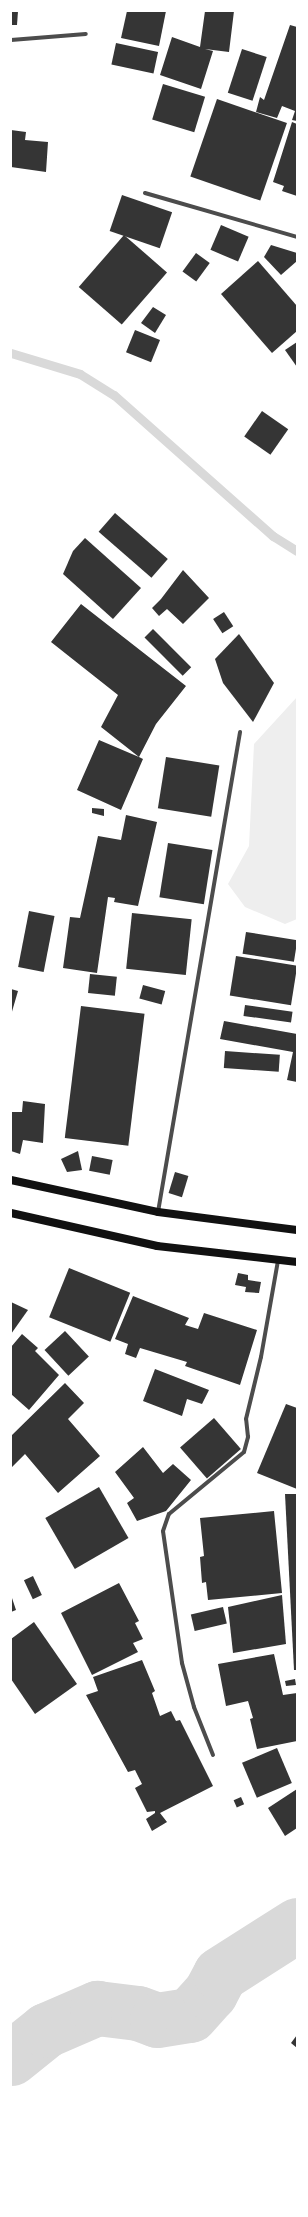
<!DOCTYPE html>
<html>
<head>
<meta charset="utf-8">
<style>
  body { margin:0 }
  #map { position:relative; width:308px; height:2217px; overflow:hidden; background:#fff; font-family:Roboto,sans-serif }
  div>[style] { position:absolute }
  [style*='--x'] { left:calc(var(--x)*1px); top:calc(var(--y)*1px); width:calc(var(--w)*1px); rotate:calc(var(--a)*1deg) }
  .green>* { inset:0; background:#eee }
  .stream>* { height:9px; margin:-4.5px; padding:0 4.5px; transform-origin:4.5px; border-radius:4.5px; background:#d9d9d9 }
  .river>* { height:55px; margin:-27.5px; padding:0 27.5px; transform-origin:27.5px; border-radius:27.5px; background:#d9d9d9 }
  .building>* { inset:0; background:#353535; transform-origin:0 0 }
  .minor>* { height:4px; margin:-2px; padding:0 2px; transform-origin:2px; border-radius:2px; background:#4c4c4c }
  .secondary>* { height:8px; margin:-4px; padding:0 4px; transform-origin:4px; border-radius:4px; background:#111 }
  span { translate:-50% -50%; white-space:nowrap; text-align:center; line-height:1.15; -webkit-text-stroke:3px #fff; paint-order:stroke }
  .frame { position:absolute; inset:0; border:12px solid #fff; pointer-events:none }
</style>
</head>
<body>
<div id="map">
  <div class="green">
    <div style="clip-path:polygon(297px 697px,297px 919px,285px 924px,245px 907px,228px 884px,249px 846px,254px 744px)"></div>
  </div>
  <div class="stream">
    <div style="--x:11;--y:353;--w:72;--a:16.9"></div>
    <div style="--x:80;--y:374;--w:40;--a:32"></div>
    <div style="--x:114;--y:395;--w:213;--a:41.6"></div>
    <div style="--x:273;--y:536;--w:28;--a:32"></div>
  </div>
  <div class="river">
    <div style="--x:11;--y:2058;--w:45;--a:-38.7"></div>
    <div style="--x:46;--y:2030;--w:56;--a:-23.3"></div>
    <div style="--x:97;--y:2008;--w:41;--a:7"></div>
    <div style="--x:138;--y:2013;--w:20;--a:20"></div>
    <div style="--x:157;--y:2020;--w:33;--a:-9"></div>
    <div style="--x:190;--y:2015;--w:30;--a:-48"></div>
    <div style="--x:210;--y:1993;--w:21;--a:-62"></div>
    <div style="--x:220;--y:1974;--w:91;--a:-32.5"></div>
  </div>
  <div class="building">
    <div style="clip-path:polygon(11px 11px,18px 11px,17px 25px,11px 25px)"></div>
    <div style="clip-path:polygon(127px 11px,166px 11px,159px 46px,121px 38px)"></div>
    <div style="clip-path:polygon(205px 11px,234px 11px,229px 52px,205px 49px,213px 51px,201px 89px,160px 75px,172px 37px,200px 47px)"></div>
    <div style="clip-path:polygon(290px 25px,297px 27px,297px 121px,292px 120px,295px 111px,282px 106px,277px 118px,256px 112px,260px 97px,264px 100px)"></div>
    <div style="left:116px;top:43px;width:43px;height:22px;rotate:12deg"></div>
    <div style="left:242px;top:49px;width:26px;height:46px;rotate:18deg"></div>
    <div style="left:163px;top:84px;width:44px;height:37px;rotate:17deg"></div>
    <div style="left:217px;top:99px;width:74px;height:82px;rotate:19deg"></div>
    <div style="clip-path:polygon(292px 122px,297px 124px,297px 196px,282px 191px,284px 186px,273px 182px)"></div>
    <div style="clip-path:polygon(11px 130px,26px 132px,25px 140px,48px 142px,46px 172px,11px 167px)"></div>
    <div style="left:122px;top:195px;width:53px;height:38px;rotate:19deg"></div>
    <div style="left:221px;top:225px;width:30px;height:27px;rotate:23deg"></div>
    <div style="left:124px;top:235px;width:57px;height:69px;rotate:41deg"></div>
    <div style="clip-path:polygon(271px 245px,297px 253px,297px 261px,281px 275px,264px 257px)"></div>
    <div style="left:196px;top:253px;width:17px;height:23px;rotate:36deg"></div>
    <div style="clip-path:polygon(258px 261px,297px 306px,297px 331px,272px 353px,221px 294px)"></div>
    <div style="clip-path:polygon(153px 307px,166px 315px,155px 333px,141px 323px)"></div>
    <div style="left:135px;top:330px;width:27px;height:24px;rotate:22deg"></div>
    <div style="clip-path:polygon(297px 342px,297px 367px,285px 350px)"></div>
    <div style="left:262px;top:411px;width:32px;height:31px;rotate:35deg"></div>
    <div style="left:115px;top:513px;width:70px;height:25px;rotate:41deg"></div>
    <div style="clip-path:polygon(85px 538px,141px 588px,113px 619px,63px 574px,73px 551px)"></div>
    <div style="clip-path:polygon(183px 570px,209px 598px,183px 624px,167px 609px,159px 616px,152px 608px,161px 599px)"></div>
    <div style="clip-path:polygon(81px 604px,186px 686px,156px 724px,139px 757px,143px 759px,121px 810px,77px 790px,99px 740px,139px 757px,101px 727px,118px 695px,51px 642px)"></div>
    <div style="left:224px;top:612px;width:17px;height:13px;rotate:57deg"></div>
    <div style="left:153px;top:629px;width:54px;height:12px;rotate:45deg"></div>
    <div style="clip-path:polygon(239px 634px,274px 683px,253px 722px,223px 683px,215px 659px)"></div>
    <div style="left:166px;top:757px;width:54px;height:52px;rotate:9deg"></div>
    <div style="clip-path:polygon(92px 808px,104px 809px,104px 816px,92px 813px)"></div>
    <div style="clip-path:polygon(126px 815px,157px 822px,138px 906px,114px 902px,115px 898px,108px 897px,97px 973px,63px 968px,70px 917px,80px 918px,98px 836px,121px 840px)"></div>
    <div style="left:168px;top:843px;width:45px;height:55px;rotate:9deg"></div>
    <div style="left:29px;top:911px;width:26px;height:57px;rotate:11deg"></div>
    <div style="left:132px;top:913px;width:60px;height:56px;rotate:6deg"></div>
    <div style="left:246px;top:932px;width:52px;height:22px;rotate:9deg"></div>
    <div style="left:236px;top:956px;width:62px;height:40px;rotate:9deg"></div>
    <div style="left:90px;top:974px;width:27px;height:19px;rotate:6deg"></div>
    <div style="left:143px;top:985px;width:23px;height:14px;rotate:15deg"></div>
    <div style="clip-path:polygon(11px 989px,18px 991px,11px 1015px)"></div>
    <div style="left:245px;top:1005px;width:48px;height:11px;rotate:8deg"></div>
    <div style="left:81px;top:1006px;width:64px;height:133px;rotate:7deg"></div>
    <div style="clip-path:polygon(224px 1021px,297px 1034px,297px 1082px,287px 1080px,293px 1052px,220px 1039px)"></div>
    <div style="left:225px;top:1051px;width:55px;height:17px;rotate:4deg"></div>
    <div style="clip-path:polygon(23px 1101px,45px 1104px,43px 1143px,23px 1140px,20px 1154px,11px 1151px,11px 1112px,22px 1112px)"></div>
    <div style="clip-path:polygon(78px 1151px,82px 1170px,67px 1172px,61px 1159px)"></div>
    <div style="left:92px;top:1156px;width:21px;height:15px;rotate:11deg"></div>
    <div style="left:175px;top:1172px;width:14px;height:22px;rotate:17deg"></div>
    <div style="left:69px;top:1268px;width:66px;height:53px;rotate:22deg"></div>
    <div style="clip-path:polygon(238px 1273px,248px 1275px,248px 1280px,261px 1282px,259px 1293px,245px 1292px,246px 1287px,235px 1285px)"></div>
    <div style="clip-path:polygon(133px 1296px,189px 1318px,185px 1325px,198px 1329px,204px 1313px,257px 1330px,240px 1385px,185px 1366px,187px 1362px,140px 1348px,136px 1358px,125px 1354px,128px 1344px,115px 1339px)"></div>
    <div style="clip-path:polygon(11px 1302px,28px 1310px,11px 1334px)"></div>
    <div style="left:65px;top:1331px;width:35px;height:28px;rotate:47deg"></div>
    <div style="clip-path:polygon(22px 1334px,38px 1348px,35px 1351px,59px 1375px,29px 1410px,11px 1394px,11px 1347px)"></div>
    <div style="clip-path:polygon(155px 1369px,209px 1390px,202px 1404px,187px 1399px,182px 1416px,143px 1401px)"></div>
    <div style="clip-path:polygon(65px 1383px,84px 1403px,68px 1419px,100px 1456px,58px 1493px,25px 1454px,11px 1468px,11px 1436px)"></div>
    <div style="clip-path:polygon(286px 1404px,297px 1408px,297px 1489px,257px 1473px)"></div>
    <div style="left:214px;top:1418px;width:41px;height:45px;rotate:49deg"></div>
    <div style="clip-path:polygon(143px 1447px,163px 1473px,173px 1464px,191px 1480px,166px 1511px,137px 1521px,127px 1503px,134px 1498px,115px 1472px)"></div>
    <div style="left:99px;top:1487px;width:59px;height:62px;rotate:60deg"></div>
    <div style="clip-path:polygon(285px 1494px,297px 1494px,297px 1670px,294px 1670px)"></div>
    <div style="clip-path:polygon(274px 1511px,282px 1593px,208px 1600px,206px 1582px,202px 1583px,200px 1557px,204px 1556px,200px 1518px)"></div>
    <div style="left:33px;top:1576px;width:21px;height:10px;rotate:65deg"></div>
    <div style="clip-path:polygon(119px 1583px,139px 1621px,135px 1623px,143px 1639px,133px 1643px,138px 1652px,92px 1675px,61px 1613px)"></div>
    <div style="clip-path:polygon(11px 1595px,16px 1610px,11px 1612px)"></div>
    <div style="clip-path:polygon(282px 1595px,286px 1644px,233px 1653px,228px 1607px)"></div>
    <div style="left:223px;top:1607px;width:17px;height:33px;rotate:77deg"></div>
    <div style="clip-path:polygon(34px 1622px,77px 1684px,35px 1714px,11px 1679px,11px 1639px)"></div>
    <div style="clip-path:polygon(274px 1654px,283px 1695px,297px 1693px,297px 1741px,257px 1749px,250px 1719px,253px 1718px,248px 1701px,226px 1706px,218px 1664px)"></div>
    <div style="clip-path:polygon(142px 1660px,155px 1691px,152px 1693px,160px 1716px,171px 1711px,176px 1721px,180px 1720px,213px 1786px,160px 1813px,167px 1822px,152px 1831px,146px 1819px,155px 1813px,155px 1811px,147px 1812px,135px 1788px,142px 1784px,135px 1770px,128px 1772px,86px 1695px,98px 1691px,93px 1677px)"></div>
    <div style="clip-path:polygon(295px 1679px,296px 1685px,286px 1686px,285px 1681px)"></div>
    <div style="left:277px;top:1748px;width:38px;height:38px;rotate:67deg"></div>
    <div style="clip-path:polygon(297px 1789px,297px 1828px,285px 1836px,268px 1808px)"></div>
    <div style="left:241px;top:1797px;width:8px;height:8px;rotate:67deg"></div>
    <div style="clip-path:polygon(297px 2035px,297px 2048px,291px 2043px)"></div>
  </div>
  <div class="minor">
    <div style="--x:11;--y:40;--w:75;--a:-4.6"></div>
    <div style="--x:145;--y:193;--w:158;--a:16.1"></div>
    <div style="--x:158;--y:1212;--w:487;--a:-80.3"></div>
    <div style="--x:213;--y:1755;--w:52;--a:-111.6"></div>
    <div style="--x:194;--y:1707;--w:46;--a:-105.3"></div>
    <div style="--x:182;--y:1663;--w:133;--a:-98.2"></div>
    <div style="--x:163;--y:1531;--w:18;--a:-71"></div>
    <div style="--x:169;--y:1514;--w:97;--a:-39.6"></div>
    <div style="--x:244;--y:1452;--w:16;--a:-75"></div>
    <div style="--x:248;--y:1437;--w:18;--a:-96"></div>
    <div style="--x:246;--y:1419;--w:64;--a:-76.4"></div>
    <div style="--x:261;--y:1357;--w:97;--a:-80"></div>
  </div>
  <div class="secondary">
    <div style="--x:11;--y:1180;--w:150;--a:12.3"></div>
    <div style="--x:158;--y:1212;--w:140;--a:7.4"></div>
    <div style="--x:11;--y:1213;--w:150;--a:12.7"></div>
    <div style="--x:157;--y:1246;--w:141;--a:6.5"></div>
  </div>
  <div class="frame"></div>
</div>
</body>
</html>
